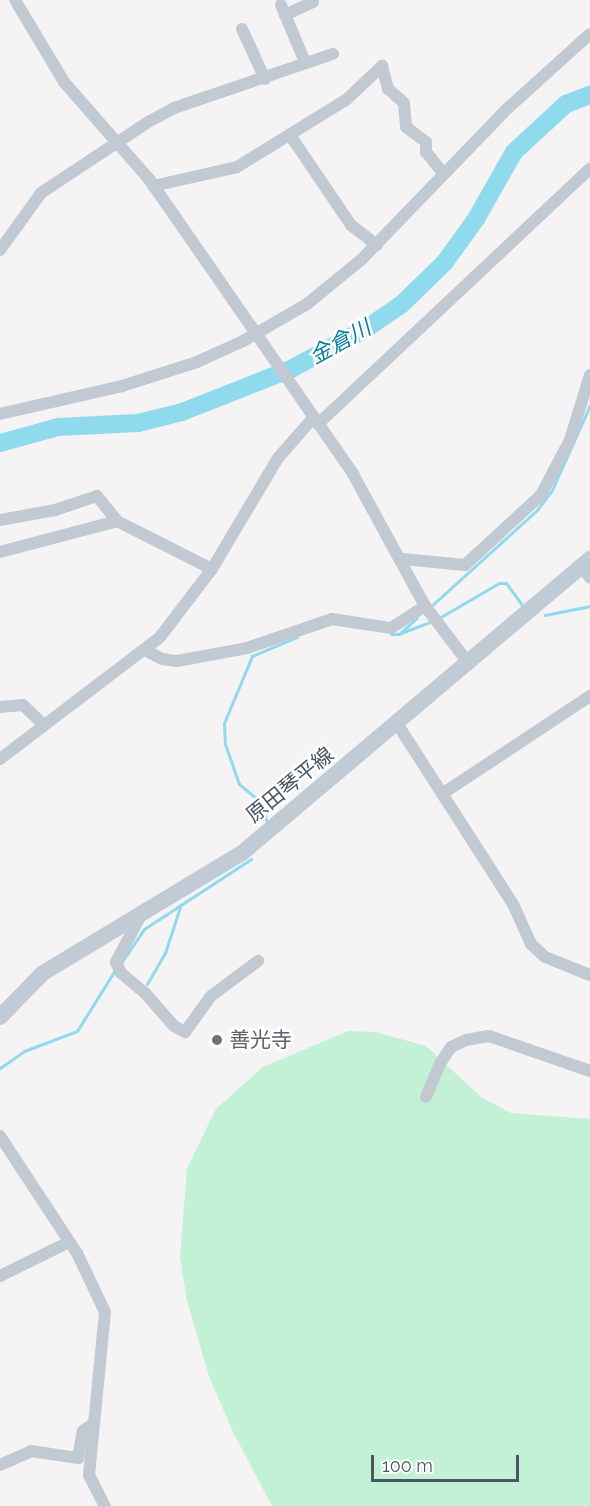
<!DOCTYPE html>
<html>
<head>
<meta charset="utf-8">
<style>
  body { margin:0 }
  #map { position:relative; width:590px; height:1506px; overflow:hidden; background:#f5f3f3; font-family:Raleway,"Noto Sans JP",sans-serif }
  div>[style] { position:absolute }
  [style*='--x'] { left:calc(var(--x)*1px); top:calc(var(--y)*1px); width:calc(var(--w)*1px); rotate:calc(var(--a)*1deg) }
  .green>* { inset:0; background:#c3f1d5 }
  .stream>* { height:3px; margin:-1.5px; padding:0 1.5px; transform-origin:1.5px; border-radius:1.5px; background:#90daee }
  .river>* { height:18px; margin:-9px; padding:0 9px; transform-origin:9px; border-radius:9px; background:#90daee }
  .street>* { height:12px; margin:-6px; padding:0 6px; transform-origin:6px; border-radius:6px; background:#c1cad2 }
  .secondary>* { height:16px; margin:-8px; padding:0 8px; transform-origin:8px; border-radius:8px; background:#c1cbd6 }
  .dots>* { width:16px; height:16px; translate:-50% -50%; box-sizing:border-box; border:3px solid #fff; border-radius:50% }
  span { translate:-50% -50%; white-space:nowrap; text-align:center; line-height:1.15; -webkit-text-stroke:5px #fff; paint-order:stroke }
  .street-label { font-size:21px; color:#4a5661 }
  .worship-label { font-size:21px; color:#5b616d }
  .left { translate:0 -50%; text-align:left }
  .water-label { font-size:22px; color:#0c7c9b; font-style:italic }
  .scale { position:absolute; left:371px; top:1455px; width:148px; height:27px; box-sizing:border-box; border:3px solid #4a5661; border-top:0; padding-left:8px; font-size:18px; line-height:21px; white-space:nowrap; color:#4a5661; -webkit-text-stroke:4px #fff; paint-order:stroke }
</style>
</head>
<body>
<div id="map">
  <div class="green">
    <div style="clip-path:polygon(348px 1031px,375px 1032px,426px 1046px,481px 1097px,511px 1113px,590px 1119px,590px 1506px,272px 1506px,233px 1432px,209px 1376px,187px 1301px,180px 1257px,187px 1168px,216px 1109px,263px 1067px)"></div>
  </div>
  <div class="stream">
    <div style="--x:429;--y:608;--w:146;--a:-42.2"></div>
    <div style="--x:537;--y:510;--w:25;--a:-53"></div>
    <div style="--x:552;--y:490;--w:93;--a:-65.9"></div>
    <div style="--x:545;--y:615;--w:46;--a:-11.3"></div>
    <div style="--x:439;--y:618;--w:69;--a:-30.3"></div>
    <div style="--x:499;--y:583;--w:7;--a:0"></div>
    <div style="--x:506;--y:583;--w:29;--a:54"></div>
    <div style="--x:401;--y:633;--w:34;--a:-21"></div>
    <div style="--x:391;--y:634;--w:8;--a:0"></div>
    <div style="--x:399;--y:634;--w:24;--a:-42"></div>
    <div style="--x:266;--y:820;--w:16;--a:-101"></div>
    <div style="--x:263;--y:804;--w:31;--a:-140"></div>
    <div style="--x:239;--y:784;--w:42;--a:-109.3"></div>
    <div style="--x:225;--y:744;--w:21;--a:-93"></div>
    <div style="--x:224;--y:723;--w:73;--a:-67.3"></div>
    <div style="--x:252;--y:656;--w:49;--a:-22.9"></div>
    <div style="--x:121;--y:963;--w:41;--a:-55.9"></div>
    <div style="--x:144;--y:929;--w:128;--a:-33.2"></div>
    <div style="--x:147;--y:984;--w:36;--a:-60"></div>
    <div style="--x:165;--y:953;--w:48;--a:-71.9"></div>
    <div style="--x:0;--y:1068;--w:29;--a:-35"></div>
    <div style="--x:24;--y:1051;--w:57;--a:-20.7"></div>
    <div style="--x:77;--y:1031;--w:72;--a:-58.1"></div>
  </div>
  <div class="river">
    <div style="--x:0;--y:443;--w:60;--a:-15.4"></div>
    <div style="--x:58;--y:427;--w:80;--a:-2.9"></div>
    <div style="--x:138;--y:423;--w:45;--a:-14"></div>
    <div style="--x:182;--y:412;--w:117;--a:-21.5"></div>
    <div style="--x:291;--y:369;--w:86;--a:-28.3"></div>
    <div style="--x:367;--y:328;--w:42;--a:-34.4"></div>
    <div style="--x:402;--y:304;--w:60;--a:-44.3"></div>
    <div style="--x:445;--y:262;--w:53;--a:-54.2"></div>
    <div style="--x:476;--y:219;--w:77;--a:-60.4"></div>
    <div style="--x:514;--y:152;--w:71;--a:-42.7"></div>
    <div style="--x:566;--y:104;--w:26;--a:-21"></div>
  </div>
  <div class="street">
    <div style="--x:15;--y:0;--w:96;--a:59.1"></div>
    <div style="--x:64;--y:82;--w:129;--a:48.8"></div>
    <div style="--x:149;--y:179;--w:359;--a:55.3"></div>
    <div style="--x:353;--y:474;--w:150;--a:61.4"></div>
    <div style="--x:425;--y:606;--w:73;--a:52.8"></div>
    <div style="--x:281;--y:5;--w:62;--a:67.2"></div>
    <div style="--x:285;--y:15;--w:31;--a:-25"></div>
    <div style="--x:242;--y:29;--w:55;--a:65.3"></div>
    <div style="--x:290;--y:135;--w:109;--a:55.9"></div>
    <div style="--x:351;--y:225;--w:33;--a:38"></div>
    <div style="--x:153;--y:186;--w:86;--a:-12.7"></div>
    <div style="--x:237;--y:167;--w:128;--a:-31.6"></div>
    <div style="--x:346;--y:100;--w:50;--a:-43.4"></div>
    <div style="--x:382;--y:66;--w:24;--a:75"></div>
    <div style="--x:388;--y:89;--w:21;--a:41"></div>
    <div style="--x:404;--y:103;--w:24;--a:85"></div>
    <div style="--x:406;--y:127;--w:25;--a:37"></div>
    <div style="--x:426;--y:142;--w:10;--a:90"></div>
    <div style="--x:426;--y:152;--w:28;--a:51"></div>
    <div style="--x:0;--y:250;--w:70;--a:-54.3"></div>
    <div style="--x:41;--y:193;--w:128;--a:-33.6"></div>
    <div style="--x:148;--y:122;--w:30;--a:-28"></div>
    <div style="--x:174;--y:108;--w:168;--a:-18.8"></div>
    <div style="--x:0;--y:414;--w:125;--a:-12.9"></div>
    <div style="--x:122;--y:386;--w:79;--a:-17.7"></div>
    <div style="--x:197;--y:362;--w:51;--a:-24.5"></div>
    <div style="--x:243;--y:341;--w:74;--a:-30"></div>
    <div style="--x:307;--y:304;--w:71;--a:-39.3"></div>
    <div style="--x:362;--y:259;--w:210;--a:-46"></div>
    <div style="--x:508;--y:108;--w:110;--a:-42.1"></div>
    <div style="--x:318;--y:424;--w:373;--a:-43.2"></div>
    <div style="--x:0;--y:520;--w:56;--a:-10.3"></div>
    <div style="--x:55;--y:510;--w:44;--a:-18.4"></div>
    <div style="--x:97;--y:496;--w:32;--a:51"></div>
    <div style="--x:0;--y:552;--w:121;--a:-14.8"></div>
    <div style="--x:117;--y:521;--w:106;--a:26.8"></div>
    <div style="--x:403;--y:559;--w:62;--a:5.5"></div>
    <div style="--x:465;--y:565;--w:103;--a:-42.6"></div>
    <div style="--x:541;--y:495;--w:62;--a:-62.2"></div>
    <div style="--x:570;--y:440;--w:68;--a:-72.9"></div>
    <div style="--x:582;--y:566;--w:14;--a:56"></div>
    <div style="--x:145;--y:650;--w:19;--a:28"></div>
    <div style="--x:162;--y:659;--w:15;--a:8"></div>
    <div style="--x:177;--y:661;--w:71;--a:-10.5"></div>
    <div style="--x:247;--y:648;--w:90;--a:-18.8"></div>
    <div style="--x:332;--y:619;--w:60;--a:8.7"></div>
    <div style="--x:391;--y:628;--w:40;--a:-32.9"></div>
    <div style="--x:0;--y:707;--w:23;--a:-5"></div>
    <div style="--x:23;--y:705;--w:28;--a:44"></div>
    <div style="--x:398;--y:725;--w:213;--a:57.3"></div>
    <div style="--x:513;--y:904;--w:44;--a:65.8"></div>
    <div style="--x:531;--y:944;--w:19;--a:43"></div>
    <div style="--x:545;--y:957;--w:48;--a:21.8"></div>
    <div style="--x:0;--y:759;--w:201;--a:-37.3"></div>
    <div style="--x:160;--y:637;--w:86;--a:-52.6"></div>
    <div style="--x:212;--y:569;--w:129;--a:-59.3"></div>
    <div style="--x:278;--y:458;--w:53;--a:-48.8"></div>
    <div style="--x:442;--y:794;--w:178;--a:-33.5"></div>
    <div style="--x:140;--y:917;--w:51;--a:118.1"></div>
    <div style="--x:116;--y:962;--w:12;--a:66"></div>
    <div style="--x:121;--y:973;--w:31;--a:40"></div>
    <div style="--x:145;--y:993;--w:44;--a:48.7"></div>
    <div style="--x:174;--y:1026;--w:13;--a:29"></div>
    <div style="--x:185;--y:1032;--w:44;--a:-54.2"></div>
    <div style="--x:211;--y:996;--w:59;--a:-36.7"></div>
    <div style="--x:426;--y:1097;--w:38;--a:-67"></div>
    <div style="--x:441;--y:1062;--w:18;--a:-56"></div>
    <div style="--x:451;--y:1047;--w:17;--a:-25"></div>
    <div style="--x:466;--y:1040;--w:23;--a:-10"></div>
    <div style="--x:489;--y:1036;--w:107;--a:19.1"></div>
    <div style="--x:0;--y:1136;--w:140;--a:56.7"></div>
    <div style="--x:77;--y:1253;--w:65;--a:64.6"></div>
    <div style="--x:105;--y:1312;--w:164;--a:95.6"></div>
    <div style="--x:89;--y:1475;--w:35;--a:63"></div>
    <div style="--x:0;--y:1276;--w:75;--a:-26.2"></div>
    <div style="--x:0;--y:1465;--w:34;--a:-24"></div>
    <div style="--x:31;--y:1451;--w:48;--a:8.5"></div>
    <div style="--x:78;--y:1458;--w:27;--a:-80"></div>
    <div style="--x:83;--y:1431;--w:14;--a:-36"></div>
  </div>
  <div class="secondary">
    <div style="--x:0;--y:1017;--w:62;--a:-45.7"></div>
    <div style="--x:43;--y:973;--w:232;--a:-31.1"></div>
    <div style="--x:242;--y:853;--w:456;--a:-40.2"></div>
  </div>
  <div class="dots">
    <div style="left:217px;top:1040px;background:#6b7280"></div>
  </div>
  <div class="street-label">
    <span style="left:290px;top:785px;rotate:-39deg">原田琴平線</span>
  </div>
  <div class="worship-label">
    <span class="left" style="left:229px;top:1040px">善光寺</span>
  </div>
  <div class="water-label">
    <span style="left:340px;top:342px;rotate:-29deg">金倉川</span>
  </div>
  <div class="scale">100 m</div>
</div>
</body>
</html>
